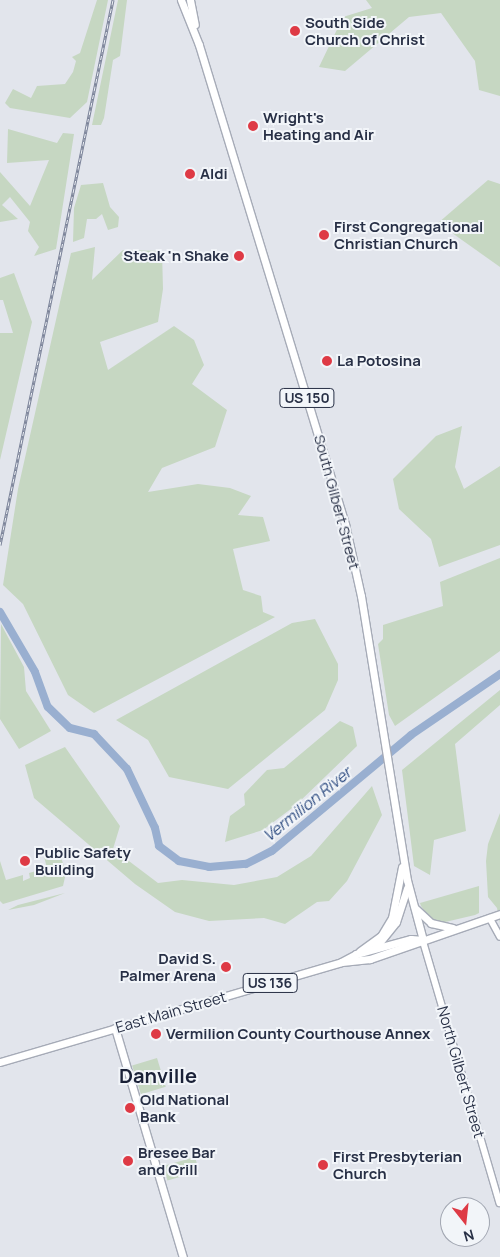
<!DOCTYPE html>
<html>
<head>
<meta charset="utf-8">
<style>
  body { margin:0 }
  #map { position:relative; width:500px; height:1257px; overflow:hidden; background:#e2e5ec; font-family:Manrope,sans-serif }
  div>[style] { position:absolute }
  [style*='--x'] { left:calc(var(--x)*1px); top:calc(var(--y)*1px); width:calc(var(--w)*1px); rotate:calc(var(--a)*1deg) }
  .green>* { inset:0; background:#c6d7c2; transform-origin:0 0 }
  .river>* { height:8px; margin:-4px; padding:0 4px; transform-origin:4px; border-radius:4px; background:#99afd0 }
  .roads { filter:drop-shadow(1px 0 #a6abb7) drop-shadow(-1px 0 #a6abb7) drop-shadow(0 1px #a6abb7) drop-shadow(0 -1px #a6abb7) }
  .secondary>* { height:5.5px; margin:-2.75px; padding:0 2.75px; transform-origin:2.75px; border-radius:2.75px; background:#fff }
  .primary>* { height:7px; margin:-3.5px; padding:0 3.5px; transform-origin:3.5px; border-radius:3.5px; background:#fff }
  .rail>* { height:3px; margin-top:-1.5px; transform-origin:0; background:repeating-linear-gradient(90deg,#f2f5f9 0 4px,#7a8298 0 8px); box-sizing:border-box; border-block:1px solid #7a8298 }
  .dots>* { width:14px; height:14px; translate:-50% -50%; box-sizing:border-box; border:2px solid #f2f5f9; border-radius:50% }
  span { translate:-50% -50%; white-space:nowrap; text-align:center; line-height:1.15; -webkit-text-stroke:4px #f2f5f9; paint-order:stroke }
  .shield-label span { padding:1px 4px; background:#f2f5f9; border:1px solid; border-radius:4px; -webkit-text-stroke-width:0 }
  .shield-label { font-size:14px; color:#283046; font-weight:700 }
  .poi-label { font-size:15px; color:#283046; font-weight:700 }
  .left { translate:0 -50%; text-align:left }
  .right { translate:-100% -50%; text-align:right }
  .street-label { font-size:15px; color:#283046 }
  .water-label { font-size:16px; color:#2d4b80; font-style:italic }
  .district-label { font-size:20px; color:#1a2137; font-weight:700 }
  .north { position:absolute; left:440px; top:1197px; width:50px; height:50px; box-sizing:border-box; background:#f2f5f9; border:1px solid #a1a6b1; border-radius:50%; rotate:164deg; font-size:14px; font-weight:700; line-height:20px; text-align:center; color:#283046 }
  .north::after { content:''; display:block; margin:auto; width:18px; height:22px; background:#de3a45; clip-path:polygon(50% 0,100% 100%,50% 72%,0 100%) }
</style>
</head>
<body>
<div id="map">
  <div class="green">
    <div style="clip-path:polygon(97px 0,108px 0,87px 102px,70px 118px,10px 108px,5px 103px,13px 89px,31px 98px,37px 86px,65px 84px,73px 72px,76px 61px,72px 57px,80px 53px)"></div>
    <div style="clip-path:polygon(118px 0,127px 0,120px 56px,113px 60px,104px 118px,101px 125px,92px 125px)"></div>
    <div style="clip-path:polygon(366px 0,500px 0,500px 96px,479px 90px,475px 61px,441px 13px,409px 17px,345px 71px,319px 67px,343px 17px,372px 8px)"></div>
    <div style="clip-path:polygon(8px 129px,57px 143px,63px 133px,74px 134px,56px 249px,34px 256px,39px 247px,28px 231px,30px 222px,10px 197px,2px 205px,18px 219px,0 222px,0 172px,30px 206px,49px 160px,7px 163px)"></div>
    <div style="clip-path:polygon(488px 180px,500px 184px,500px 267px,438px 223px)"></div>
    <div style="clip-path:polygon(103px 183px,110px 207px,119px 217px,118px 227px,108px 230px,102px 214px,96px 219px,87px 219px,84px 238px,73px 242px,74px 208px,81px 185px)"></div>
    <div style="clip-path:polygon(95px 247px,92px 280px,123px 250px,162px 251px,163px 289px,158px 322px,100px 342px,108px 370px,174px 326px,194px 340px,204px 365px,192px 384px,227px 410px,215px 447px,162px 468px,148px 492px,198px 484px,230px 488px,251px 496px,238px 515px,263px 517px,270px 541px,233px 549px,243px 590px,261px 596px,263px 612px,275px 617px,94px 713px,68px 695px,23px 604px,3px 585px,18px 489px,71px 253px)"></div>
    <div style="clip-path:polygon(14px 273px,32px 322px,0 460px,0 333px,13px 333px,3px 300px,0 300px,0 278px)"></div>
    <div style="clip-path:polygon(462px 426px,455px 467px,464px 489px,500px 466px,500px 545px,439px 567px,431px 539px,399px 509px,393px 479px,436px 436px)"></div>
    <div style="clip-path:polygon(500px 558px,500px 651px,395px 726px,389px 715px,378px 644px,383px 639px,383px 625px,443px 606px,440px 582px)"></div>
    <div style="clip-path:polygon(315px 619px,338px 664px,338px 680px,325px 710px,228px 789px,169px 777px,148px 740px,116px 720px,292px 623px)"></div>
    <div style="clip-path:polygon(1px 624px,24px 667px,26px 691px,51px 731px,19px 749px,0 719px)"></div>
    <div style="clip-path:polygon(500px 690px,500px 705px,455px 744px,466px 831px,434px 840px,430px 875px,414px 866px,402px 770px)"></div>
    <div style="clip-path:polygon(340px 721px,353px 727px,357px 746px,296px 805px,263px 830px,225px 842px,230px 816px,245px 805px,244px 794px,267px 770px,284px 768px)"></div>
    <div style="clip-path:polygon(65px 747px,120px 826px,113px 849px,158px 883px,182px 880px,234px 885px,277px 877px,311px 856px,372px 786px,382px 815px,347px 881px,329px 901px,317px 902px,285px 924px,264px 918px,209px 921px,175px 912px,135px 884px,34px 798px,25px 765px)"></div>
    <div style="clip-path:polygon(500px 813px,500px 923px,497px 908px,488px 897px,486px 861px,488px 844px)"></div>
    <div style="clip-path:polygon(43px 853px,46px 858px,60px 854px,66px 873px,63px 886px,3px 904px,0 901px,0 861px,6px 880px,23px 875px,23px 881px,30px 878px,29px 873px,47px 868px)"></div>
    <div style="clip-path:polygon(479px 886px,479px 913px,475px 915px,441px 923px,429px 917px,421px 906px,420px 903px)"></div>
    <div style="clip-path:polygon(65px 893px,34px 905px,8px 910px,18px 905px)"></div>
    <div style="left:157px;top:1058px;width:30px;height:26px;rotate:73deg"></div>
    <div style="left:195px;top:1157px;width:15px;height:33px;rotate:74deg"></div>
  </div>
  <div class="river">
    <div style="--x:0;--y:612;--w:69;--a:59.7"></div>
    <div style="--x:35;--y:672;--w:37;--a:70"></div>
    <div style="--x:48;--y:707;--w:30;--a:44"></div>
    <div style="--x:70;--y:728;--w:25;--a:14"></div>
    <div style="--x:94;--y:734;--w:48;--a:46.7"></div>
    <div style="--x:127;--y:769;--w:65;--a:64.6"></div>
    <div style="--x:155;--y:828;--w:18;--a:77"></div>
    <div style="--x:159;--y:846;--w:25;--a:37"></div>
    <div style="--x:179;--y:861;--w:31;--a:11"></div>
    <div style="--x:209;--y:867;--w:37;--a:-5"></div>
    <div style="--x:246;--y:864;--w:29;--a:-27"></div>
    <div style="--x:272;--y:851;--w:181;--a:-39.8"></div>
    <div style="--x:411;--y:735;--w:108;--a:-34.4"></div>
  </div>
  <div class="roads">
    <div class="secondary">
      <div style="--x:490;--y:918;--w:21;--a:61"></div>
      <div style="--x:423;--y:940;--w:274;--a:73.7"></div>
    </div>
    <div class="primary">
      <div style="--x:181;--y:0;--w:48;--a:68.2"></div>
      <div style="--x:199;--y:45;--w:501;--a:73.05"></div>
      <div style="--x:345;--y:524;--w:74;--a:77.5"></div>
      <div style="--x:361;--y:596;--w:288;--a:80.8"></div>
      <div style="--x:407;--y:880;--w:62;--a:75.1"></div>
      <div style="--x:190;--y:0;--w:25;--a:79"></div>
      <div style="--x:415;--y:908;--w:22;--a:43"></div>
      <div style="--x:431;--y:923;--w:22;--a:13"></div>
      <div style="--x:375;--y:948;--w:33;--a:-51"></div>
      <div style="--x:396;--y:922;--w:36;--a:-72"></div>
      <div style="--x:360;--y:951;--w:26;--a:-36"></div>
      <div style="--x:381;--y:936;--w:21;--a:-59"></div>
      <div style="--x:392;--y:918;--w:52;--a:-78.9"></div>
      <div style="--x:342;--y:962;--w:28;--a:-6"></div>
      <div style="--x:370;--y:959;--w:138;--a:-19.1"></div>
      <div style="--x:115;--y:1028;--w:239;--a:73.5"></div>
      <div style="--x:0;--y:1062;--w:355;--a:-16.3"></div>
      <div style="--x:341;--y:962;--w:17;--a:-28"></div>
      <div style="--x:356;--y:954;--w:57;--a:-15.3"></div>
      <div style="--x:411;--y:939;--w:12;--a:5"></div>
    </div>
  </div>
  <div class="rail">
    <div style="--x:0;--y:545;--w:557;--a:-78.29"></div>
  </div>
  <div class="dots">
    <div style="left:295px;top:31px;background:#de3a45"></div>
    <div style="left:253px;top:126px;background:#de3a45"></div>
    <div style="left:190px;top:174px;background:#de3a45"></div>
    <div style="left:324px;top:235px;background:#de3a45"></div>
    <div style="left:239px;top:256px;background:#de3a45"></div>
    <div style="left:327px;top:361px;background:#de3a45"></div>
    <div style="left:25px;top:861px;background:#de3a45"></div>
    <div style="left:226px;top:967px;background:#de3a45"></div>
    <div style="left:156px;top:1034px;background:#de3a45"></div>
    <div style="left:130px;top:1108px;background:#de3a45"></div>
    <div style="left:128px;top:1161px;background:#de3a45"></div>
    <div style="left:323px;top:1165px;background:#de3a45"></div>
  </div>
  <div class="shield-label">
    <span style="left:307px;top:398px">US 150</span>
    <span style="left:270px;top:983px">US 136</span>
  </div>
  <div class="poi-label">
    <span class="left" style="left:305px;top:31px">South Side<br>Church of Christ</span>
    <span class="left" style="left:263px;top:126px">Wright's<br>Heating and Air</span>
    <span class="left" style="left:200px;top:174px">Aldi</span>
    <span class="left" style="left:334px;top:235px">First Congregational<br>Christian Church</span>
    <span class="right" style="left:229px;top:256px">Steak 'n Shake</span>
    <span class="left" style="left:337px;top:361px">La Potosina</span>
    <span class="left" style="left:35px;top:861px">Public Safety<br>Building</span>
    <span class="right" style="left:216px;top:967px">David S.<br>Palmer Arena</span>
    <span class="left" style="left:166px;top:1034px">Vermilion County Courthouse Annex</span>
    <span class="left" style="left:140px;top:1108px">Old National<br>Bank</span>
    <span class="left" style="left:138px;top:1161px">Bresee Bar<br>and Grill</span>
    <span class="left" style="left:333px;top:1165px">First Presbyterian<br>Church</span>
  </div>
  <div class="street-label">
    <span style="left:337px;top:502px;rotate:75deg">South Gilbert Street</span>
    <span style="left:171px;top:1012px;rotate:-16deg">East Main Street</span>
    <span style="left:461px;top:1072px;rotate:74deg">North Gilbert Street</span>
  </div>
  <div class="water-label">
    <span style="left:307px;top:804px;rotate:-39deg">Vermilion River</span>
  </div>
  <div class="district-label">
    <span style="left:158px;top:1075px">Danville</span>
  </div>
  <div class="north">N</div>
</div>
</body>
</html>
